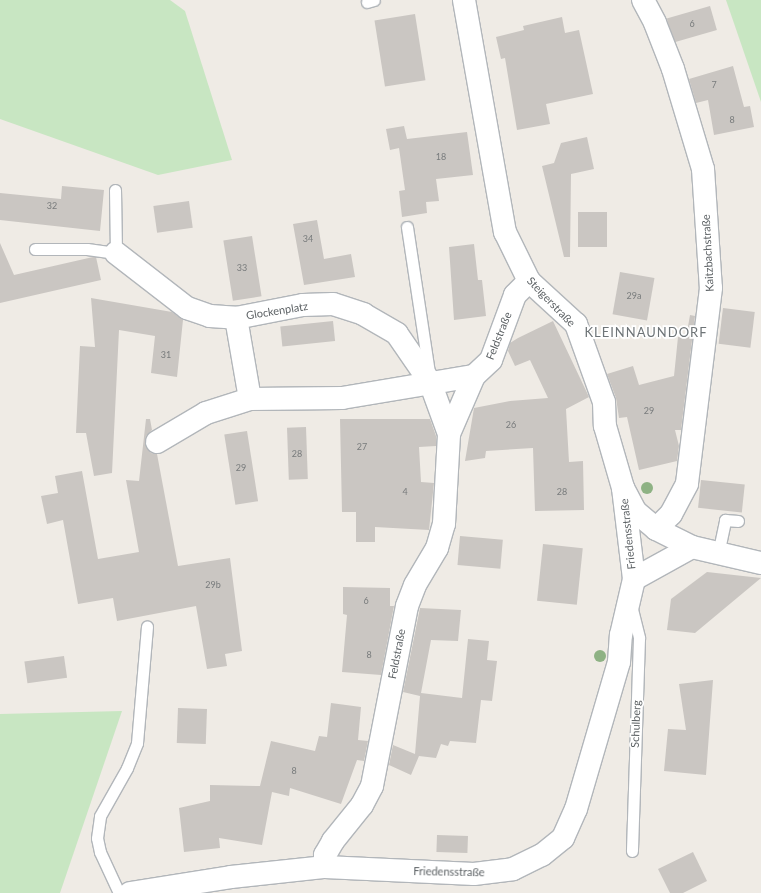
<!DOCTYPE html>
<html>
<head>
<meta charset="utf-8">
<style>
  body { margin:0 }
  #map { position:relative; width:761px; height:893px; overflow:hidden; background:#efebe5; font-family:Lato,sans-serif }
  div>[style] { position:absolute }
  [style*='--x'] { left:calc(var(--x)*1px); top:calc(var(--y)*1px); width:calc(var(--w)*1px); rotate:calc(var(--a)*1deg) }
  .green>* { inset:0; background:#c8e6c2 }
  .building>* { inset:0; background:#cac6c2; transform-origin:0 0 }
  .roads { filter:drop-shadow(1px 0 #b2b6ba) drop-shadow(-1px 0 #b2b6ba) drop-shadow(0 1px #b2b6ba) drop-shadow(0 -1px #b2b6ba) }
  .service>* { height:11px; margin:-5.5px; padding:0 5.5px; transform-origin:5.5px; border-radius:5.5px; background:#fff }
  .minor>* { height:22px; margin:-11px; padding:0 11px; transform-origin:11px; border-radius:11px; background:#fff }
  .trees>* { width:12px; height:12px; margin:-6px; border-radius:50%; background:#8eb284 }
  span { translate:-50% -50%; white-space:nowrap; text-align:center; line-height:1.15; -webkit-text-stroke:3.5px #fff; paint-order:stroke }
  .number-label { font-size:9px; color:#787b7c }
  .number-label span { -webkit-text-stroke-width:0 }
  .street-label { font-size:11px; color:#5d6265 }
  .quarter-label { font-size:13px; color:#6e7477; letter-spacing:1px }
</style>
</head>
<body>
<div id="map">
  <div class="green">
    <div style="clip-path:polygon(0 0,170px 0,185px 11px,232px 160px,158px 175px,0 119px)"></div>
    <div style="clip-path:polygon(726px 0,761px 0,761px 102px)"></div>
    <div style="clip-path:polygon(122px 711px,60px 893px,0 893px,0 714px)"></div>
  </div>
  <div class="building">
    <div style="left:710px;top:6px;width:25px;height:45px;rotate:74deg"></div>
    <div style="left:415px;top:14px;width:67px;height:41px;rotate:81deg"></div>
    <div style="clip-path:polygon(562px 17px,565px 33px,579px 30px,593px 94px,546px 104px,550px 124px,517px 130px,505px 58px,501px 59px,496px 37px,524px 30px,523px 26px)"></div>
    <div style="clip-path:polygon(733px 66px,744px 107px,750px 106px,754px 127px,714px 135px,708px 100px,696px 103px,689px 79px)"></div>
    <div style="clip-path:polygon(404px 126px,407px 139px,467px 132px,473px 175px,436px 179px,439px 201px,426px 202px,427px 213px,402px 217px,399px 191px,405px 190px,399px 148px,390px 150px,386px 129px)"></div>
    <div style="clip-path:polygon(587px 137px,594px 169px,571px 174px,570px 257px,564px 257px,542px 166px,554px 163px,561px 143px)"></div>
    <div style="clip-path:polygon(62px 186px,104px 190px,100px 231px,0 220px,0 193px,61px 199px)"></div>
    <div style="left:189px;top:201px;width:27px;height:36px;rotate:82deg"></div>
    <div style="left:578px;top:212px;width:29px;height:35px"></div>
    <div style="clip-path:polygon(317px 220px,324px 259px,351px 254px,355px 277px,304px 285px,293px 224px)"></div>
    <div style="left:252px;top:236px;width:61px;height:29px;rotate:81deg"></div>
    <div style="clip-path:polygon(0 243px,14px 275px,93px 257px,96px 257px,101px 280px,0 303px)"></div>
    <div style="clip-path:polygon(474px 244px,478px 280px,482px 280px,486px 316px,454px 320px,449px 247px)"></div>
    <div style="left:620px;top:272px;width:35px;height:43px;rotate:10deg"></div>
    <div style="clip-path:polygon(91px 298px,172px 312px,183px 320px,177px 377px,151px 373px,155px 336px,119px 330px,112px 473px,94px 476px,86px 433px,76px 433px,80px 346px,95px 347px)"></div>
    <div style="left:723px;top:308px;width:32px;height:36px;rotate:7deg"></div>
    <div style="clip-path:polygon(690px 315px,695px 316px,681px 430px,675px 430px,679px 446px,677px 461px,639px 470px,627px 417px,619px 418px,616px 398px,607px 374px,633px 366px,639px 385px,674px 376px,678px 337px,686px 338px)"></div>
    <div style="left:333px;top:321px;width:20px;height:53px;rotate:84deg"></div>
    <div style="clip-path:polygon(553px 321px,589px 397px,566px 409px,569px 462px,583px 461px,584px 510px,535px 511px,533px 448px,486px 451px,485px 458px,465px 461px,474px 408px,510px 401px,548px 398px,530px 360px,515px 366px,508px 351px,510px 343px,518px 338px)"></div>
    <div style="clip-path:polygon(146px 419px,150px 419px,152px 430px,146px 436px,145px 443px,151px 453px,157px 454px,178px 566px,230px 558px,242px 651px,225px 654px,227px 666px,207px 669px,196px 606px,117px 621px,113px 598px,78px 604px,63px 520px,47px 524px,41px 496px,58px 493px,55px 476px,82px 471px,98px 559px,139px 552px,126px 480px,139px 481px)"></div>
    <div style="clip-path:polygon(340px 419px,430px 419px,436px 436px,436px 446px,419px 447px,421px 482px,434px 483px,429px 530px,375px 527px,375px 542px,356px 542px,356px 512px,342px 512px)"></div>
    <div style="left:306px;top:427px;width:52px;height:19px;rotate:88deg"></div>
    <div style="left:247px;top:431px;width:71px;height:23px;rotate:81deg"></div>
    <div style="left:701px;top:480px;width:44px;height:28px;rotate:6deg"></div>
    <div style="left:460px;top:536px;width:43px;height:29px;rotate:5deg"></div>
    <div style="left:543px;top:544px;width:40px;height:57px;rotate:6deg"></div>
    <div style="clip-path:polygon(707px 572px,761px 578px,695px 633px,667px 630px,671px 599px)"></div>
    <div style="clip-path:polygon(343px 587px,390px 588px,390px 606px,394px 606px,381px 675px,342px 672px,347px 615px,343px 614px)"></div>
    <div style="clip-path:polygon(420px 608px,461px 610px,458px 641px,431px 640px,421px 693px,462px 698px,468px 639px,489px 641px,487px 660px,497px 661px,492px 701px,481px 700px,476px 743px,450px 741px,448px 746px,441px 744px,436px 758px,419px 756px,411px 775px,389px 765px,393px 745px,415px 754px,420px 696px,403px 692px)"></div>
    <div style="left:64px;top:656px;width:22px;height:40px;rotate:82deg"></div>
    <div style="clip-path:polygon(713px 680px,706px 775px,664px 771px,668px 729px,686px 730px,679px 684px)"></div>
    <div style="clip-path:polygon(331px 703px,361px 707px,358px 740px,368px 741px,364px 761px,357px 760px,341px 804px,290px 788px,289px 796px,272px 792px,262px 845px,219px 838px,220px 848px,184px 852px,179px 808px,210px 801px,210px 785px,260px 786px,271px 741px,315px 751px,319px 736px,327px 737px)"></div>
    <div style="left:178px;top:708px;width:29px;height:35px;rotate:2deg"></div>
    <div style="left:437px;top:835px;width:31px;height:17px;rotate:2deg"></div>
    <div style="clip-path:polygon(693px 852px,707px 881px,683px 893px,670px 893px,658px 869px)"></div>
  </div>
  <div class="roads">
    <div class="service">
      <div style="--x:367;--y:2;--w:7;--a:-16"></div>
      <div style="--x:407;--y:227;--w:148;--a:81.4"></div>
      <div style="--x:35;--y:249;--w:52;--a:0"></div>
      <div style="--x:87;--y:249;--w:29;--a:8"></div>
      <div style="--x:116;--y:253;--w:63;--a:-90.9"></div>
      <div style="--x:718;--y:554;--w:35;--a:-78"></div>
      <div style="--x:725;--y:520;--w:13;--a:4"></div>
      <div style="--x:632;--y:609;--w:30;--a:76"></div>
      <div style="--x:639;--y:638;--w:213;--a:91.9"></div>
      <div style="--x:119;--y:893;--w:45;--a:-114.9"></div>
      <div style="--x:100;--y:852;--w:14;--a:-102"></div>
      <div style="--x:97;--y:838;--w:22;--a:-82"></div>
      <div style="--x:100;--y:816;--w:55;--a:-60.6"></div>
      <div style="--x:127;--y:768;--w:27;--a:-68"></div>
      <div style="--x:137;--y:743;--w:117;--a:-85.1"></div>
    </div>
    <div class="minor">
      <div style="--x:464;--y:0;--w:236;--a:80"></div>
      <div style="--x:505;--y:232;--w:55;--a:63.9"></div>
      <div style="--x:529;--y:281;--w:64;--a:42.5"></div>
      <div style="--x:576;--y:324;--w:83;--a:70.3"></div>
      <div style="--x:604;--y:402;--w:24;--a:88"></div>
      <div style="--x:605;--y:426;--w:65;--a:73.8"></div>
      <div style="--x:623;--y:488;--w:27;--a:62"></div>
      <div style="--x:636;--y:512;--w:26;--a:40"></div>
      <div style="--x:656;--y:529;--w:40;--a:26.6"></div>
      <div style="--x:692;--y:547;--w:71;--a:13.1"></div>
      <div style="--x:643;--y:0;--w:26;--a:62"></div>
      <div style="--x:655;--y:23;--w:49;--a:68.6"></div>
      <div style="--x:673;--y:69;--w:104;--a:73.3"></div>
      <div style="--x:703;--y:169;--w:119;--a:86.2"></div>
      <div style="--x:711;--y:288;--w:197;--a:97"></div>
      <div style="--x:687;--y:484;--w:34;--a:118"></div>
      <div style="--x:671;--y:514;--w:21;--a:135"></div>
      <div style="--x:116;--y:253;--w:90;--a:37.8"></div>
      <div style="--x:187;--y:308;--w:24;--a:19"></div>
      <div style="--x:210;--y:316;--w:26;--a:4"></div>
      <div style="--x:250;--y:399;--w:82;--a:-99.8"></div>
      <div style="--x:236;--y:318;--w:68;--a:-11"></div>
      <div style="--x:303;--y:305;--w:30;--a:-2"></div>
      <div style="--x:333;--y:304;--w:32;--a:18"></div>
      <div style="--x:363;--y:314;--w:39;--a:30"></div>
      <div style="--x:397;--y:334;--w:58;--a:55.5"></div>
      <div style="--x:430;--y:382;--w:55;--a:69.9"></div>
      <div style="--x:157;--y:442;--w:57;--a:-30.6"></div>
      <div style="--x:206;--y:413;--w:46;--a:-17.7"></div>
      <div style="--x:250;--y:399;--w:92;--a:-0.6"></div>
      <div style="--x:342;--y:398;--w:134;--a:-9.5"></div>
      <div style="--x:634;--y:579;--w:66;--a:-28.9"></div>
      <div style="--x:325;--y:867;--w:12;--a:-90"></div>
      <div style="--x:325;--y:855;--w:16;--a:-60"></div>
      <div style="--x:333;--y:841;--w:46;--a:-51.1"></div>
      <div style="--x:362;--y:805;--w:21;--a:-62"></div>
      <div style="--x:372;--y:786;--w:183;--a:-79"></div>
      <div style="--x:407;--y:606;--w:22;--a:-69"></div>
      <div style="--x:415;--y:585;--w:43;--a:-59.3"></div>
      <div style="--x:437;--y:548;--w:25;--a:-74"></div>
      <div style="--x:444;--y:524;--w:90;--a:-86.8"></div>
      <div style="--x:449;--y:434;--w:63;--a:-66.7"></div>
      <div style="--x:474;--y:376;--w:23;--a:-43"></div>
      <div style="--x:491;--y:360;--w:69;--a:-69.7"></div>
      <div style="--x:515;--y:295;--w:20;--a:-45"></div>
      <div style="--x:130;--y:893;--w:102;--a:-9"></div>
      <div style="--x:231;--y:877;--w:95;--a:-6.1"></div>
      <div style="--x:325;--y:867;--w:149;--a:2.7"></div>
      <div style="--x:474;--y:874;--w:39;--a:-7"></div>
      <div style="--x:513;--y:869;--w:32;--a:-26"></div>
      <div style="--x:542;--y:855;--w:27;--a:-39"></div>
      <div style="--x:563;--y:838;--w:32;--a:-66"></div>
      <div style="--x:576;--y:809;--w:153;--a:-73.7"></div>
      <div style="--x:619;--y:662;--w:27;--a:-86"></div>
      <div style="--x:621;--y:635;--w:57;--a:-76.9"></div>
      <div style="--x:634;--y:579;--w:92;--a:-96.9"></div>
    </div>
  </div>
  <div class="trees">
    <div style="left:647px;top:488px"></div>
    <div style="left:600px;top:656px"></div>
  </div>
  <div class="number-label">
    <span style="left:692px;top:24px">6</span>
    <span style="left:714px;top:85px">7</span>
    <span style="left:732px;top:120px">8</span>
    <span style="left:441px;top:157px">18</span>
    <span style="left:52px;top:206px">32</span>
    <span style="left:308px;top:239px">34</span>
    <span style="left:242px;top:268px">33</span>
    <span style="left:634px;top:296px">29a</span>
    <span style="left:166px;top:355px">31</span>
    <span style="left:649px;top:411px">29</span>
    <span style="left:511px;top:425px">26</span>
    <span style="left:362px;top:447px">27</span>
    <span style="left:297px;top:454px">28</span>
    <span style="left:241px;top:468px">29</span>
    <span style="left:405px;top:492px">4</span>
    <span style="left:562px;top:492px">28</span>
    <span style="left:213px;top:585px">29b</span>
    <span style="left:366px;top:601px">6</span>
    <span style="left:369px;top:655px">8</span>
    <span style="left:294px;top:771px">8</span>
  </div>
  <div class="street-label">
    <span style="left:708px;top:253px;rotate:-93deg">Kaitzbachstraße</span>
    <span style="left:551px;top:302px;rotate:46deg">Steigerstraße</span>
    <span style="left:277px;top:311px;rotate:-9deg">Glockenplatz</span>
    <span style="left:499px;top:336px;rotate:-68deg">Feldstraße</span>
    <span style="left:628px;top:534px;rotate:-96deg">Friedensstraße</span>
    <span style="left:397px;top:654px;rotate:-79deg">Feldstraße</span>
    <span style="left:636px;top:724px;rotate:-88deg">Schulberg</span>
    <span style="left:449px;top:872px;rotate:1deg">Friedensstraße</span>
  </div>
  <div class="quarter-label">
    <span style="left:646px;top:332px">KLEINNAUNDORF</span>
  </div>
</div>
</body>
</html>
